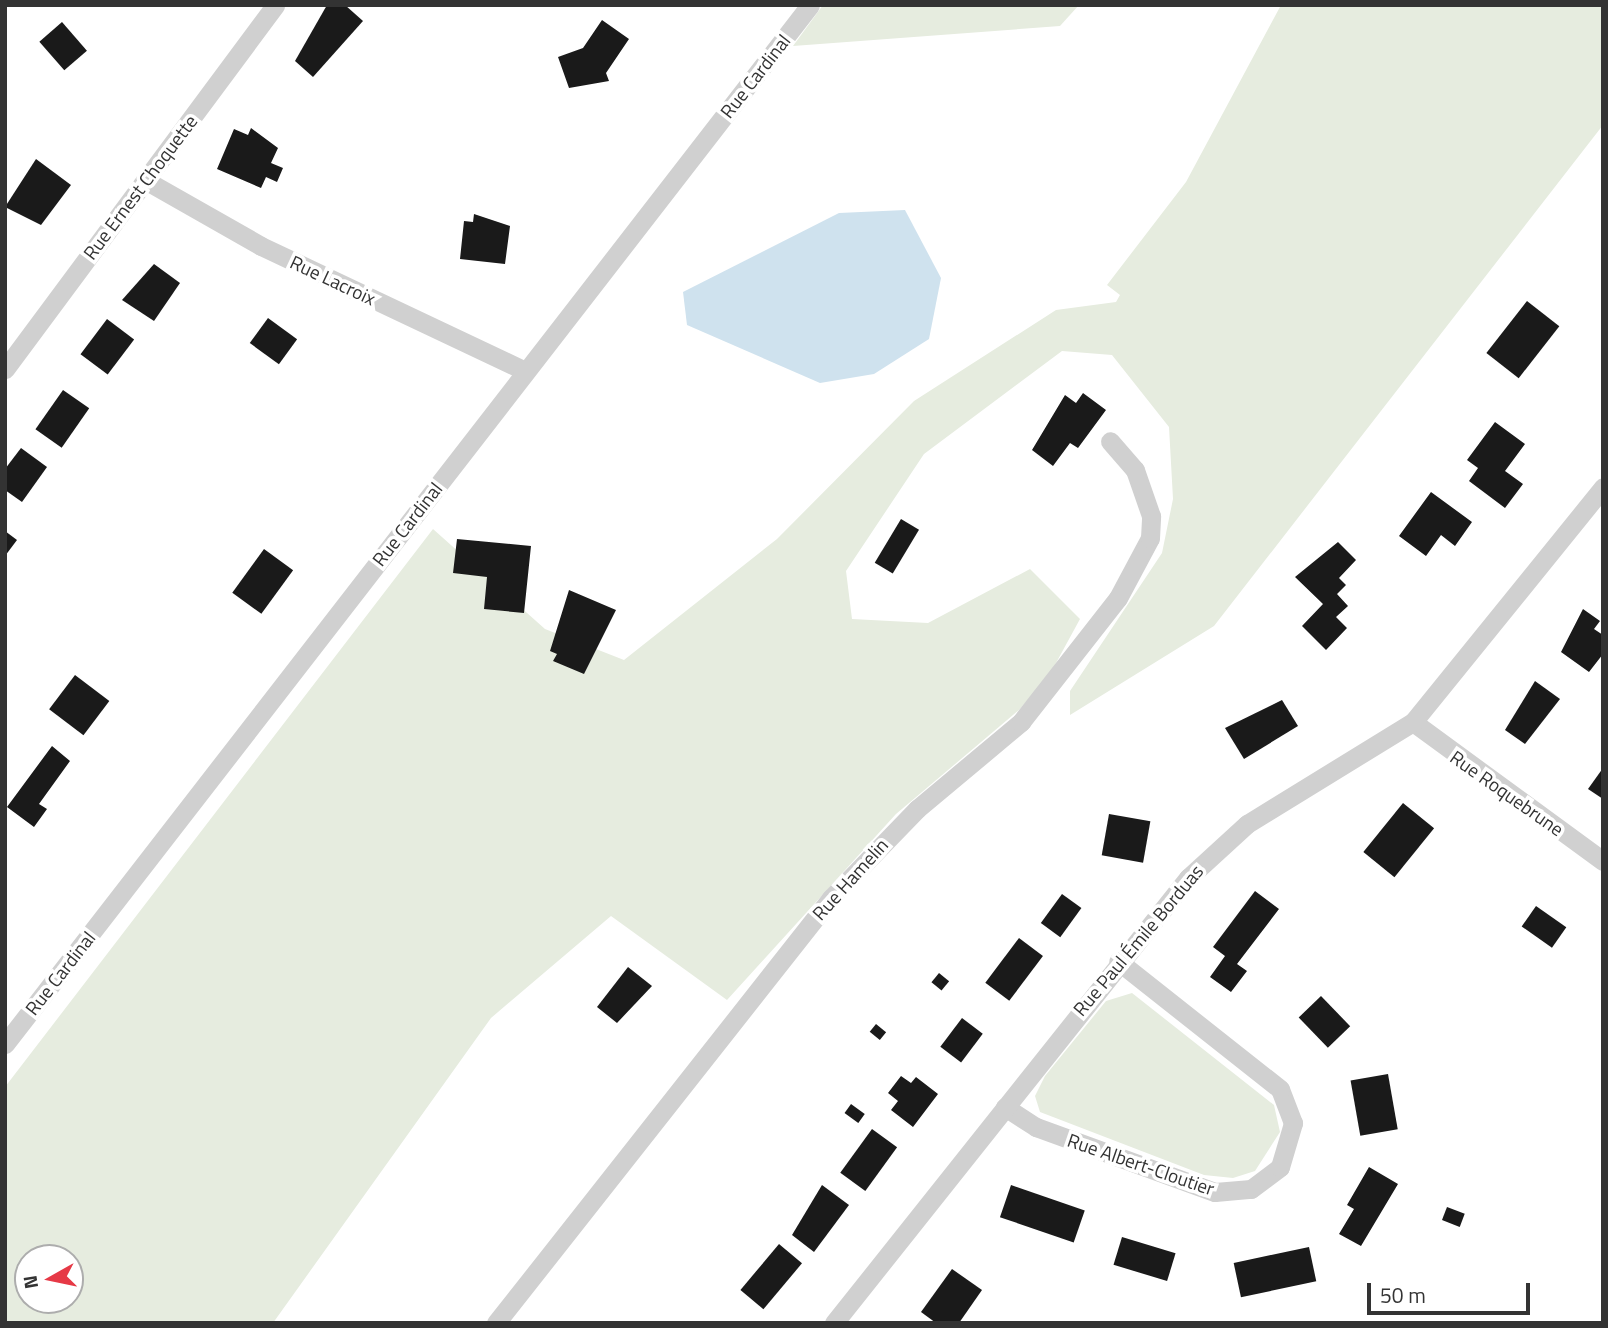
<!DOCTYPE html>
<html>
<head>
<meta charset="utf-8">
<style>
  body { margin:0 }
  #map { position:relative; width:1608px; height:1328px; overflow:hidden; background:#fff; font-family:"Titillium Web",sans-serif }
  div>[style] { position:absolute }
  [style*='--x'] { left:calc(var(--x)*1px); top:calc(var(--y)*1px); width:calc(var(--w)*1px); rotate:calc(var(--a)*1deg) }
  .green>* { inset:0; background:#e6ecdf }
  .water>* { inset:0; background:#cfe2ee }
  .building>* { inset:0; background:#1a1a1a; transform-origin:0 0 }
  .street>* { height:19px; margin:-9.5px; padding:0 9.5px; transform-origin:9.5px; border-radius:9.5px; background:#d0d0d0 }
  span { translate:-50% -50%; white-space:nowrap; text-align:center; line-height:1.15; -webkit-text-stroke:7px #fff; paint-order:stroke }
  .street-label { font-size:19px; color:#333 }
  .frame { position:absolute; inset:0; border:7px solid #333; pointer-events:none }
  .north { position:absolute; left:14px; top:1244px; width:70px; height:70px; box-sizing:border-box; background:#fff; border:2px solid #adadad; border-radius:50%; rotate:261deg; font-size:19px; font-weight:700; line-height:28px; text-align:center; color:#333 }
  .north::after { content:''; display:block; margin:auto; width:24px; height:32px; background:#e63946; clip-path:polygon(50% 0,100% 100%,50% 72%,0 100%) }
  .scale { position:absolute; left:1367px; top:1283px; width:163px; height:32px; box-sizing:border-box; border:4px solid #333; border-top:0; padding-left:9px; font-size:21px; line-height:24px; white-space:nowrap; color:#333; -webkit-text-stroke:5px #fff; paint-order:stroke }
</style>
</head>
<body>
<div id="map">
  <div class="green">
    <div style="clip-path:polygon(823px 5px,1079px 5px,1060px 26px,793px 46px)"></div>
    <div style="clip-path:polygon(evenodd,1281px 5px,1603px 5px,1603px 125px,1214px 626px,1070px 715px,1070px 691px,1162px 553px,1173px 499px,1169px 427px,1112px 355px,1062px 351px,924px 454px,846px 571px,852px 619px,928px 623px,1030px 569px,1080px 619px,1050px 674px,1019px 710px,896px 814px,727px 1000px,611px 916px,491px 1018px,273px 1323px,5px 1323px,5px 1087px,433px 529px,545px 629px,624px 660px,777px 539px,914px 401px,1056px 310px,1116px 302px,1120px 295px,1107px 285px,1186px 182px,1281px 5px,28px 1258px,70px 1258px,70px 1300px,28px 1300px,28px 1258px)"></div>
    <div style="clip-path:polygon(1132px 993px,1274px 1105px,1280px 1132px,1255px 1171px,1233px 1178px,1204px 1175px,1040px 1112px,1035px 1096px,1045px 1076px,1106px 1001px)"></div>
  </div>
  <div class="water">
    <div style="clip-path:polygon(905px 210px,941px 278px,929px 339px,874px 374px,820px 383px,687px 325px,683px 292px,839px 213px)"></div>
  </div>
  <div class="building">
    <div style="clip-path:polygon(327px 5px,345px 5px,363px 21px,313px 77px,295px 61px)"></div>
    <div style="clip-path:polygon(602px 20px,629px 39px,606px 73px,609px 81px,569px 88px,558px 57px,583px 48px)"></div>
    <div style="left:62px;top:22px;width:38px;height:30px;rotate:49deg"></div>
    <div style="clip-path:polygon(251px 128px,278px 148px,271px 163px,283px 168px,277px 182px,266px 177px,261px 188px,217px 169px,234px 129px,248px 135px)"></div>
    <div style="clip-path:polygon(36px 159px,71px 185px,41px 225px,5px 207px)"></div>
    <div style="clip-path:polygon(474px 214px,510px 226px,505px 264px,460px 259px,464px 221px,473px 222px)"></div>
    <div style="clip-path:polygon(154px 264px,180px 283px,154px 321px,122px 300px)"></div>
    <div style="left:1527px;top:301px;width:41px;height:66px;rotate:38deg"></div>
    <div style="left:268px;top:318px;width:36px;height:31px;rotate:36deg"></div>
    <div style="left:107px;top:319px;width:34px;height:44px;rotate:37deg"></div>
    <div style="left:63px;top:390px;width:32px;height:48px;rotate:35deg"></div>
    <div style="clip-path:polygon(1083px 393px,1106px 410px,1078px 448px,1070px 443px,1053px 466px,1032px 450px,1065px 395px,1076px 403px)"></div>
    <div style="clip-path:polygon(1495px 422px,1525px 444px,1505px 471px,1523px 484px,1505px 508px,1469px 481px,1478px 468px,1467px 460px)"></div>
    <div style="clip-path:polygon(21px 448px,47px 467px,22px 502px,5px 490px,5px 469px)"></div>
    <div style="clip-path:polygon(1431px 492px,1472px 522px,1455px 546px,1441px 535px,1426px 556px,1399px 536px)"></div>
    <div style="left:901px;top:519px;width:21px;height:51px;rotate:31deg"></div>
    <div style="clip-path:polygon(5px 531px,17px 540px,5px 556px)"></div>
    <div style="clip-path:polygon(457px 539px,531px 546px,524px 613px,484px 609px,487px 577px,453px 573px)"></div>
    <div style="clip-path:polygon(1338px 542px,1356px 560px,1339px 578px,1346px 585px,1337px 594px,1348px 606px,1336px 617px,1347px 628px,1326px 650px,1302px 626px,1323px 604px,1295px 577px)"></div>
    <div style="left:264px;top:549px;width:36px;height:54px;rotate:36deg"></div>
    <div style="clip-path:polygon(569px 590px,616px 610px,584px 674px,553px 661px,557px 654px,550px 651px)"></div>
    <div style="clip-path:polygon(1583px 609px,1600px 621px,1594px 629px,1603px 635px,1603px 654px,1589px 672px,1561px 652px)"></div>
    <div style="left:75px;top:675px;width:43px;height:43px;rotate:37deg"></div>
    <div style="clip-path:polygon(1535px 681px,1560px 699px,1525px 744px,1505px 730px)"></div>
    <div style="clip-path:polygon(1282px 700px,1298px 726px,1244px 759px,1225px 728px)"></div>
    <div style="clip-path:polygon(52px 746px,70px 761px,39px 804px,47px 809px,34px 827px,7px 807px)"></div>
    <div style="clip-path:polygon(1603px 768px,1603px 799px,1588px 789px)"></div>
    <div style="left:1403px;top:803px;width:40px;height:63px;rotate:39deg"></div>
    <div style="left:1109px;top:814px;width:42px;height:42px;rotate:10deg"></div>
    <div style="clip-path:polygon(1255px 891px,1279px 909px,1237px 964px,1247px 971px,1231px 992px,1210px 977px,1225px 956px,1213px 947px)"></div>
    <div style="left:1062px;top:894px;width:24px;height:36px;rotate:36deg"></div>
    <div style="left:1536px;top:906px;width:37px;height:25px;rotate:35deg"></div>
    <div style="left:1019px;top:938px;width:30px;height:56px;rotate:37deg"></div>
    <div style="clip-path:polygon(628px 967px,652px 986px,617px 1023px,597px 1007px)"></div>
    <div style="left:939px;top:973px;width:13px;height:12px;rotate:39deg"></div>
    <div style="left:1321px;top:996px;width:42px;height:31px;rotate:46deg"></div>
    <div style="left:962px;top:1018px;width:26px;height:36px;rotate:37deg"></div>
    <div style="left:876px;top:1024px;width:13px;height:10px;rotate:39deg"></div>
    <div style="left:1388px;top:1074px;width:56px;height:38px;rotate:80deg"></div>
    <div style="clip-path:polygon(901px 1076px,911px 1083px,916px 1077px,938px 1094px,913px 1127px,891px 1110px,898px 1101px,888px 1093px)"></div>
    <div style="left:851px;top:1104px;width:17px;height:11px;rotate:36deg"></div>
    <div style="left:872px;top:1129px;width:31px;height:54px;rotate:36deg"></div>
    <div style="clip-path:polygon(1369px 1167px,1398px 1184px,1361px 1246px,1339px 1234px,1354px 1209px,1347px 1205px)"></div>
    <div style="clip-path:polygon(822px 1185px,849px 1205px,814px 1252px,792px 1235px)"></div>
    <div style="left:1011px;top:1185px;width:78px;height:34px;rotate:19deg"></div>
    <div style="left:1447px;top:1207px;width:19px;height:14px;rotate:21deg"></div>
    <div style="left:1122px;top:1237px;width:56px;height:29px;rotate:17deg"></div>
    <div style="left:779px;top:1244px;width:30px;height:60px;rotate:40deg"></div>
    <div style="left:1309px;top:1247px;width:35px;height:77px;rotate:78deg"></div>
    <div style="clip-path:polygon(952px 1269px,982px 1290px,959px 1323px,936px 1323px,921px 1312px)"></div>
  </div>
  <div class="street">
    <div style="--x:145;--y:180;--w:133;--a:29.6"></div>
    <div style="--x:261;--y:246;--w:293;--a:25.3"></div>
    <div style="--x:5;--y:369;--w:453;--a:-53.4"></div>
    <div style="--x:1413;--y:722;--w:235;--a:36.2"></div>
    <div style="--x:5;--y:1044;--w:1314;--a:-52.23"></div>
    <div style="--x:1005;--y:1107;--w:37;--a:33"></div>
    <div style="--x:1036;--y:1127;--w:190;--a:20"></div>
    <div style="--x:1215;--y:1192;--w:36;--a:-5"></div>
    <div style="--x:1251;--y:1189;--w:36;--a:-37"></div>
    <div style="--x:1280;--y:1167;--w:46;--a:-73.5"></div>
    <div style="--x:1293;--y:1123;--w:36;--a:-111"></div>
    <div style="--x:1280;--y:1089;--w:206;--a:-141.7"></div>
    <div style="--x:496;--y:1323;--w:541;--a:-51.75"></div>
    <div style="--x:831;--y:898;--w:124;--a:-46"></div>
    <div style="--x:917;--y:809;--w:136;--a:-39.9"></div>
    <div style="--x:1021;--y:722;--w:157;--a:-52"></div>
    <div style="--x:1118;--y:598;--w:68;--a:-61.9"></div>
    <div style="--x:1150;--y:538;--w:22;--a:-87"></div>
    <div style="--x:1151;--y:516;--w:49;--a:-109.2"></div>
    <div style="--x:1135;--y:470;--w:38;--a:-131"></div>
    <div style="--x:834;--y:1323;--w:569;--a:-51.5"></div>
    <div style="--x:1188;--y:878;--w:80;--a:-42.5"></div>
    <div style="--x:1247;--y:824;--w:195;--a:-31.6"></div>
    <div style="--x:1413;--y:722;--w:302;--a:-51"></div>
  </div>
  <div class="street-label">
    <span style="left:755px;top:76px;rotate:-52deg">Rue Cardinal</span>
    <span style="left:140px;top:187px;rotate:-53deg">Rue Ernest Choquette</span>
    <span style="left:333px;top:280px;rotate:25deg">Rue Lacroix</span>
    <span style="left:407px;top:524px;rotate:-52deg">Rue Cardinal</span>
    <span style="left:1507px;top:793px;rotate:35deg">Rue Roquebrune</span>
    <span style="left:850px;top:879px;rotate:-48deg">Rue Hamelin</span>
    <span style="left:1138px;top:940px;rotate:-50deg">Rue Paul Émile Borduas</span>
    <span style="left:60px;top:973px;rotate:-52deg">Rue Cardinal</span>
    <span style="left:1141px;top:1164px;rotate:19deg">Rue Albert-Cloutier</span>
  </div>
  <div class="frame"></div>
  <div class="north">N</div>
  <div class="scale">50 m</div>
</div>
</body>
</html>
